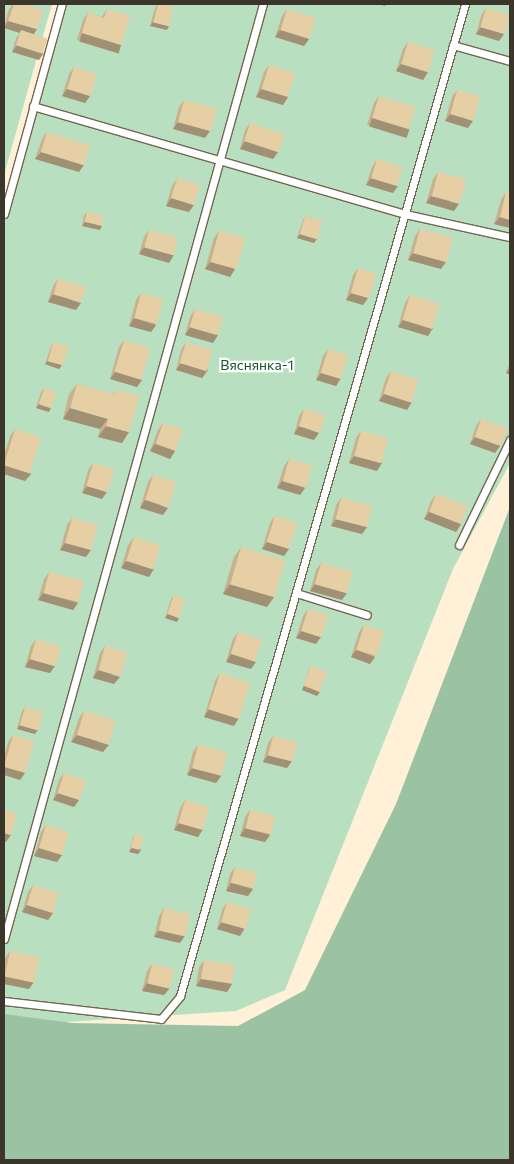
<!DOCTYPE html>
<html>
<head>
<meta charset="utf-8">
<style>
  body { margin:0 }
  #map { position:relative; width:514px; height:1164px; overflow:hidden; background:#fff1d7; font-family:Commissioner,sans-serif }
  div>[style] { position:absolute }
  [style*='--x'] { left:calc(var(--x)*1px); top:calc(var(--y)*1px); width:calc(var(--w)*1px); rotate:calc(var(--a)*1deg) }
  .green>* { inset:0; background:#b8e0c0 }
  .forest>* { inset:0; background:#9bc3a3 }
  .roads { filter:drop-shadow(1px 0 #72664f) drop-shadow(-1px 0 #72664f) drop-shadow(0 1px #72664f) drop-shadow(0 -1px #72664f) }
  .service>* { height:7px; margin:-3.5px; padding:0 3.5px; transform-origin:3.5px; border-radius:3.5px; background:#fff }
  .wall>* { inset:0; background:#c6b28e }
  .shaded-wall>* { inset:0; background:#a19174; transform-origin:0 0 }
  .building>* { inset:0; background:#e6cfa5; transform-origin:0 0 }
  span { translate:-50% -50%; white-space:nowrap; text-align:center; line-height:1.15; -webkit-text-stroke:4.5px #fff; paint-order:stroke }
  .park-label { font-size:14px; color:#15532b }
  .frame { position:absolute; inset:0; border:5px solid #3b352b; pointer-events:none }
</style>
</head>
<body>
<div id="map">
  <div class="green">
    <div style="clip-path:polygon(4px 4px,52px 4px,4px 175px)"></div>
    <div style="clip-path:polygon(62px 4px,510px 4px,510px 463px,453px 569px,285px 990px,236px 1011px,4px 1026px,4px 213px)"></div>
  </div>
  <div class="forest">
    <div style="clip-path:polygon(510px 507px,510px 1160px,4px 1160px,4px 1014px,72px 1023px,238px 1026px,305px 990px,396px 804px)"></div>
  </div>
  <div class="roads">
    <div class="service">
      <div style="--x:453;--y:45;--w:59;--a:15.7"></div>
      <div style="--x:33;--y:106;--w:387;--a:16.2"></div>
      <div style="--x:405;--y:214;--w:107;--a:12.4"></div>
      <div style="--x:4;--y:214;--w:218;--a:-74.6"></div>
      <div style="--x:459;--y:545;--w:117;--a:-64.1"></div>
      <div style="--x:296;--y:593;--w:74;--a:17.2"></div>
      <div style="--x:4;--y:939;--w:970;--a:-74.52"></div>
      <div style="--x:4;--y:1001;--w:158;--a:6.5"></div>
      <div style="--x:161;--y:1019;--w:30;--a:-50"></div>
      <div style="--x:180;--y:996;--w:1032;--a:-73.97"></div>
    </div>
  </div>
  <div class="wall">
    <div style="clip-path:polygon(13px 4px,22px 4px,34px 34px,39px 60px,12px 52px,16px 38px,20px 33px,4px 28px,4px 27px,9px 9px)"></div>
    <div style="clip-path:polygon(158px 4px,167px 30px,150px 26px,155px 8px)"></div>
    <div style="clip-path:polygon(486px 8px,504px 34px,499px 41px,476px 34px,481px 16px)"></div>
    <div style="clip-path:polygon(107px 9px,116px 52px,77px 40px,83px 20px,88px 12px,102px 17px)"></div>
    <div style="clip-path:polygon(287px 9px,309px 39px,304px 46px,275px 37px,282px 16px)"></div>
    <div style="clip-path:polygon(408px 42px,428px 72px,423px 80px,396px 71px,403px 49px)"></div>
    <div style="clip-path:polygon(269px 65px,288px 97px,283px 105px,256px 97px,264px 72px)"></div>
    <div style="clip-path:polygon(74px 67px,90px 96px,85px 103px,62px 96px,69px 74px)"></div>
    <div style="clip-path:polygon(457px 90px,468px 128px,445px 121px,452px 97px)"></div>
    <div style="clip-path:polygon(379px 96px,409px 129px,404px 136px,367px 125px,374px 103px)"></div>
    <div style="clip-path:polygon(184px 100px,205px 138px,173px 129px,179px 107px)"></div>
    <div style="clip-path:polygon(250px 123px,278px 152px,273px 159px,240px 149px,245px 130px)"></div>
    <div style="clip-path:polygon(47px 132px,79px 172px,35px 159px,42px 139px)"></div>
    <div style="clip-path:polygon(377px 159px,393px 193px,366px 185px,372px 167px)"></div>
    <div style="clip-path:polygon(438px 172px,454px 211px,426px 203px,433px 179px)"></div>
    <div style="clip-path:polygon(177px 178px,189px 212px,166px 206px,172px 186px)"></div>
    <div style="clip-path:polygon(506px 192px,510px 228px,494px 224px,501px 200px)"></div>
    <div style="clip-path:polygon(87px 212px,100px 230px,82px 226px,84px 216px)"></div>
    <div style="clip-path:polygon(305px 216px,314px 243px,297px 238px,303px 220px)"></div>
    <div style="clip-path:polygon(420px 229px,441px 269px,408px 260px,415px 236px)"></div>
    <div style="clip-path:polygon(149px 230px,169px 263px,139px 254px,144px 237px)"></div>
    <div style="clip-path:polygon(219px 231px,235px 269px,230px 277px,205px 269px,214px 238px)"></div>
    <div style="clip-path:polygon(358px 268px,368px 298px,363px 305px,346px 300px,353px 275px)"></div>
    <div style="clip-path:polygon(58px 279px,76px 310px,48px 302px,53px 286px)"></div>
    <div style="clip-path:polygon(141px 293px,156px 325px,151px 332px,129px 326px,136px 300px)"></div>
    <div style="clip-path:polygon(410px 295px,433px 328px,428px 336px,398px 327px,405px 303px)"></div>
    <div style="clip-path:polygon(195px 309px,218px 335px,213px 343px,185px 335px,190px 317px)"></div>
    <div style="clip-path:polygon(124px 340px,142px 380px,137px 387px,110px 379px,119px 347px)"></div>
    <div style="clip-path:polygon(53px 342px,62px 365px,59px 369px,45px 364px,51px 346px)"></div>
    <div style="clip-path:polygon(186px 342px,208px 370px,202px 378px,176px 370px,181px 350px)"></div>
    <div style="clip-path:polygon(328px 349px,341px 378px,336px 386px,316px 380px,323px 356px)"></div>
    <div style="clip-path:polygon(510px 362px,510px 375px,506px 373px)"></div>
    <div style="clip-path:polygon(391px 371px,407px 410px,379px 401px,386px 378px)"></div>
    <div style="clip-path:polygon(77px 384px,113px 394px,116px 390px,122px 443px,98px 437px,100px 429px,63px 419px,69px 394px)"></div>
    <div style="clip-path:polygon(44px 388px,49px 412px,36px 408px,41px 392px)"></div>
    <div style="clip-path:polygon(304px 409px,314px 440px,294px 434px,299px 416px)"></div>
    <div style="clip-path:polygon(481px 419px,500px 446px,495px 453px,470px 444px,476px 426px)"></div>
    <div style="clip-path:polygon(163px 423px,175px 451px,170px 459px,150px 451px,158px 430px)"></div>
    <div style="clip-path:polygon(15px 429px,31px 474px,25px 481px,4px 474px,4px 456px,10px 436px)"></div>
    <div style="clip-path:polygon(361px 431px,382px 463px,377px 471px,349px 463px,356px 438px)"></div>
    <div style="clip-path:polygon(289px 459px,305px 488px,300px 495px,277px 488px,284px 466px)"></div>
    <div style="clip-path:polygon(93px 463px,102px 499px,82px 493px,88px 470px)"></div>
    <div style="clip-path:polygon(153px 475px,163px 515px,140px 508px,148px 482px)"></div>
    <div style="clip-path:polygon(436px 494px,461px 524px,456px 532px,424px 519px,431px 501px)"></div>
    <div style="clip-path:polygon(341px 498px,367px 527px,362px 534px,331px 526px,336px 505px)"></div>
    <div style="clip-path:polygon(275px 516px,289px 549px,284px 556px,262px 549px,270px 523px)"></div>
    <div style="clip-path:polygon(72px 518px,86px 557px,60px 550px,67px 525px)"></div>
    <div style="clip-path:polygon(134px 537px,149px 577px,121px 568px,128px 545px)"></div>
    <div style="clip-path:polygon(241px 547px,274px 597px,267px 607px,223px 594px,234px 557px)"></div>
    <div style="clip-path:polygon(321px 563px,342px 600px,310px 591px,316px 570px)"></div>
    <div style="clip-path:polygon(49px 572px,78px 603px,73px 610px,38px 600px,44px 579px)"></div>
    <div style="clip-path:polygon(174px 595px,177px 622px,165px 618px,171px 599px)"></div>
    <div style="clip-path:polygon(308px 609px,316px 644px,296px 638px,303px 616px)"></div>
    <div style="clip-path:polygon(364px 625px,375px 657px,370px 664px,351px 657px,359px 632px)"></div>
    <div style="clip-path:polygon(238px 632px,251px 669px,226px 662px,233px 639px)"></div>
    <div style="clip-path:polygon(36px 639px,50px 673px,25px 667px,31px 646px)"></div>
    <div style="clip-path:polygon(105px 646px,114px 684px,93px 678px,100px 653px)"></div>
    <div style="clip-path:polygon(311px 666px,317px 696px,302px 690px,309px 670px)"></div>
    <div style="clip-path:polygon(220px 673px,234px 726px,204px 717px,215px 681px)"></div>
    <div style="clip-path:polygon(25px 707px,35px 734px,17px 729px,22px 711px)"></div>
    <div style="clip-path:polygon(84px 711px,103px 752px,71px 742px,79px 718px)"></div>
    <div style="clip-path:polygon(13px 735px,25px 773px,20px 780px,4px 775px,4px 757px,8px 742px)"></div>
    <div style="clip-path:polygon(273px 736px,292px 761px,287px 768px,263px 762px,268px 743px)"></div>
    <div style="clip-path:polygon(198px 745px,221px 776px,216px 783px,187px 775px,193px 752px)"></div>
    <div style="clip-path:polygon(64px 773px,79px 800px,74px 807px,53px 800px,59px 780px)"></div>
    <div style="clip-path:polygon(185px 800px,203px 829px,198px 837px,174px 830px,180px 808px)"></div>
    <div style="clip-path:polygon(250px 810px,270px 835px,265px 842px,240px 836px,245px 817px)"></div>
    <div style="clip-path:polygon(46px 825px,62px 855px,57px 862px,34px 856px,41px 832px)"></div>
    <div style="clip-path:polygon(135px 834px,141px 850px,138px 854px,129px 852px,133px 838px)"></div>
    <div style="clip-path:polygon(235px 867px,253px 889px,248px 896px,226px 891px,230px 874px)"></div>
    <div style="clip-path:polygon(33px 885px,53px 913px,48px 920px,22px 912px,28px 892px)"></div>
    <div style="clip-path:polygon(227px 902px,240px 936px,217px 929px,222px 910px)"></div>
    <div style="clip-path:polygon(164px 908px,180px 943px,154px 937px,159px 916px)"></div>
    <div style="clip-path:polygon(10px 951px,29px 989px,4px 984px,4px 962px,5px 958px)"></div>
    <div style="clip-path:polygon(204px 960px,232px 984px,227px 992px,196px 986px,199px 967px)"></div>
    <div style="clip-path:polygon(152px 964px,170px 988px,164px 995px,142px 991px,147px 971px)"></div>
  </div>
  <div class="shaded-wall">
    <div style="clip-path:polygon(378px 4px,387px 4px,385px 6px)"></div>
    <div style="clip-path:polygon(8px 21px,37px 29px,32px 37px,21px 30px,20px 33px,4px 28px)"></div>
    <div style="clip-path:polygon(153px 22px,169px 26px,167px 30px,150px 26px)"></div>
    <div style="clip-path:polygon(481px 27px,504px 34px,499px 41px,476px 34px)"></div>
    <div style="clip-path:polygon(280px 30px,309px 39px,304px 46px,275px 37px)"></div>
    <div style="left:82px;top:33px;width:41px;height:9px;rotate:17deg"></div>
    <div style="clip-path:polygon(17px 45px,44px 53px,39px 60px,12px 52px)"></div>
    <div style="clip-path:polygon(401px 64px,428px 72px,423px 80px,396px 71px)"></div>
    <div style="clip-path:polygon(67px 89px,90px 96px,85px 103px,62px 96px)"></div>
    <div style="clip-path:polygon(261px 89px,288px 97px,283px 105px,256px 97px)"></div>
    <div style="clip-path:polygon(450px 114px,473px 121px,468px 128px,445px 121px)"></div>
    <div style="left:372px;top:118px;width:39px;height:9px;rotate:17deg"></div>
    <div style="clip-path:polygon(178px 122px,210px 131px,205px 138px,173px 129px)"></div>
    <div style="clip-path:polygon(245px 141px,278px 152px,273px 159px,240px 149px)"></div>
    <div style="clip-path:polygon(41px 152px,84px 165px,79px 172px,35px 159px)"></div>
    <div style="clip-path:polygon(371px 178px,398px 186px,393px 193px,366px 185px)"></div>
    <div style="clip-path:polygon(431px 196px,459px 204px,454px 211px,426px 203px)"></div>
    <div style="clip-path:polygon(171px 198px,194px 205px,189px 212px,166px 206px)"></div>
    <div style="clip-path:polygon(500px 217px,510px 220px,510px 228px,494px 224px)"></div>
    <div style="clip-path:polygon(85px 222px,102px 226px,100px 230px,82px 226px)"></div>
    <div style="clip-path:polygon(300px 234px,317px 239px,314px 243px,297px 238px)"></div>
    <div style="clip-path:polygon(144px 247px,174px 255px,169px 263px,139px 254px)"></div>
    <div style="clip-path:polygon(413px 253px,446px 262px,441px 269px,408px 260px)"></div>
    <div style="clip-path:polygon(210px 262px,235px 269px,230px 277px,205px 269px)"></div>
    <div style="clip-path:polygon(351px 293px,368px 298px,363px 305px,346px 300px)"></div>
    <div style="clip-path:polygon(53px 294px,81px 303px,76px 310px,48px 302px)"></div>
    <div style="clip-path:polygon(134px 318px,156px 325px,151px 332px,129px 326px)"></div>
    <div style="clip-path:polygon(403px 320px,433px 328px,428px 336px,398px 327px)"></div>
    <div style="clip-path:polygon(190px 327px,218px 335px,213px 343px,185px 335px)"></div>
    <div style="clip-path:polygon(48px 361px,62px 365px,59px 369px,45px 364px)"></div>
    <div style="clip-path:polygon(181px 363px,208px 370px,202px 378px,176px 370px)"></div>
    <div style="clip-path:polygon(510px 368px,510px 375px,506px 373px)"></div>
    <div style="clip-path:polygon(115px 372px,142px 380px,137px 387px,110px 379px)"></div>
    <div style="clip-path:polygon(321px 373px,341px 378px,336px 386px,316px 380px)"></div>
    <div style="clip-path:polygon(384px 394px,412px 402px,407px 410px,379px 401px)"></div>
    <div style="clip-path:polygon(39px 404px,51px 408px,49px 412px,36px 408px)"></div>
    <div style="clip-path:polygon(70px 408px,108px 419px,100px 429px,63px 419px)"></div>
    <div style="clip-path:polygon(106px 426px,129px 432px,122px 443px,98px 437px)"></div>
    <div style="clip-path:polygon(299px 426px,319px 433px,314px 440px,294px 434px)"></div>
    <div style="clip-path:polygon(475px 437px,500px 446px,495px 453px,470px 444px)"></div>
    <div style="clip-path:polygon(155px 444px,175px 451px,170px 459px,150px 451px)"></div>
    <div style="clip-path:polygon(354px 456px,382px 463px,377px 471px,349px 463px)"></div>
    <div style="clip-path:polygon(4px 465px,31px 474px,25px 481px,4px 474px)"></div>
    <div style="clip-path:polygon(282px 481px,305px 488px,300px 495px,277px 488px)"></div>
    <div style="clip-path:polygon(87px 486px,107px 492px,102px 499px,82px 493px)"></div>
    <div style="clip-path:polygon(145px 500px,168px 508px,163px 515px,140px 508px)"></div>
    <div style="clip-path:polygon(429px 512px,461px 524px,456px 532px,424px 519px)"></div>
    <div style="clip-path:polygon(336px 519px,367px 527px,362px 534px,331px 526px)"></div>
    <div style="clip-path:polygon(267px 542px,289px 549px,284px 556px,262px 549px)"></div>
    <div style="clip-path:polygon(65px 543px,91px 550px,86px 557px,60px 550px)"></div>
    <div style="clip-path:polygon(126px 561px,154px 569px,149px 577px,121px 568px)"></div>
    <div style="clip-path:polygon(230px 584px,274px 597px,267px 607px,223px 594px)"></div>
    <div style="clip-path:polygon(315px 584px,347px 593px,342px 600px,310px 591px)"></div>
    <div style="clip-path:polygon(43px 593px,78px 603px,73px 610px,38px 600px)"></div>
    <div style="clip-path:polygon(168px 614px,179px 618px,177px 622px,165px 618px)"></div>
    <div style="clip-path:polygon(301px 631px,321px 637px,316px 644px,296px 638px)"></div>
    <div style="clip-path:polygon(356px 650px,375px 657px,370px 664px,351px 657px)"></div>
    <div style="clip-path:polygon(231px 654px,256px 662px,251px 669px,226px 662px)"></div>
    <div style="clip-path:polygon(30px 659px,55px 666px,50px 673px,25px 667px)"></div>
    <div style="clip-path:polygon(98px 670px,120px 677px,114px 684px,93px 678px)"></div>
    <div style="clip-path:polygon(304px 686px,320px 692px,317px 696px,302px 690px)"></div>
    <div style="clip-path:polygon(209px 709px,239px 718px,234px 726px,204px 717px)"></div>
    <div style="clip-path:polygon(20px 725px,38px 730px,35px 734px,17px 729px)"></div>
    <div style="clip-path:polygon(77px 735px,109px 745px,103px 752px,71px 742px)"></div>
    <div style="clip-path:polygon(268px 755px,292px 761px,287px 768px,263px 762px)"></div>
    <div style="clip-path:polygon(4px 767px,25px 773px,20px 780px,4px 775px)"></div>
    <div style="clip-path:polygon(192px 768px,221px 776px,216px 783px,187px 775px)"></div>
    <div style="clip-path:polygon(58px 793px,79px 800px,74px 807px,53px 800px)"></div>
    <div style="clip-path:polygon(179px 823px,203px 829px,198px 837px,174px 830px)"></div>
    <div style="clip-path:polygon(245px 828px,270px 835px,265px 842px,240px 836px)"></div>
    <div style="clip-path:polygon(4px 833px,11px 835px,6px 842px,4px 841px)"></div>
    <div style="clip-path:polygon(39px 848px,62px 855px,57px 862px,34px 856px)"></div>
    <div style="clip-path:polygon(132px 848px,141px 850px,138px 854px,129px 852px)"></div>
    <div style="clip-path:polygon(231px 883px,253px 889px,248px 896px,226px 891px)"></div>
    <div style="clip-path:polygon(27px 905px,53px 913px,48px 920px,22px 912px)"></div>
    <div style="clip-path:polygon(222px 922px,245px 928px,240px 936px,217px 929px)"></div>
    <div style="clip-path:polygon(159px 930px,185px 936px,180px 943px,154px 937px)"></div>
    <div style="clip-path:polygon(4px 976px,34px 982px,29px 989px,4px 984px)"></div>
    <div style="clip-path:polygon(201px 979px,232px 984px,227px 992px,196px 986px)"></div>
    <div style="clip-path:polygon(147px 983px,170px 988px,164px 995px,142px 991px)"></div>
  </div>
  <div class="building">
    <div style="clip-path:polygon(14px 4px,22px 4px,43px 10px,37px 29px,8px 21px)"></div>
    <div style="left:158px;top:4px;width:16px;height:19px;rotate:14deg"></div>
    <div style="left:486px;top:8px;width:25px;height:20px;rotate:16deg"></div>
    <div style="clip-path:polygon(107px 9px,130px 16px,121px 45px,82px 33px,88px 12px,104px 18px)"></div>
    <div style="left:287px;top:9px;width:30px;height:22px;rotate:17deg"></div>
    <div style="left:21px;top:30px;width:28px;height:16px;rotate:18deg"></div>
    <div style="left:408px;top:42px;width:28px;height:23px;rotate:17deg"></div>
    <div style="left:269px;top:65px;width:27px;height:25px;rotate:17deg"></div>
    <div style="left:74px;top:67px;width:24px;height:23px;rotate:17deg"></div>
    <div style="left:457px;top:90px;width:24px;height:25px;rotate:15deg"></div>
    <div style="left:379px;top:96px;width:38px;height:23px;rotate:17deg"></div>
    <div style="left:184px;top:100px;width:34px;height:23px;rotate:15deg"></div>
    <div style="left:250px;top:123px;width:36px;height:19px;rotate:18deg"></div>
    <div style="left:47px;top:132px;width:45px;height:21px;rotate:17deg"></div>
    <div style="left:377px;top:159px;width:27px;height:20px;rotate:17deg"></div>
    <div style="left:438px;top:172px;width:29px;height:25px;rotate:14deg"></div>
    <div style="left:177px;top:178px;width:24px;height:21px;rotate:17deg"></div>
    <div style="clip-path:polygon(506px 192px,510px 193px,510px 220px,500px 217px)"></div>
    <div style="left:87px;top:212px;width:17px;height:10px;rotate:13deg"></div>
    <div style="left:305px;top:216px;width:18px;height:19px;rotate:16deg"></div>
    <div style="left:420px;top:229px;width:34px;height:25px;rotate:15deg"></div>
    <div style="left:149px;top:230px;width:30px;height:18px;rotate:15deg"></div>
    <div style="left:219px;top:231px;width:27px;height:32px;rotate:15deg"></div>
    <div style="left:358px;top:268px;width:19px;height:26px;rotate:16deg"></div>
    <div style="left:58px;top:279px;width:29px;height:16px;rotate:16deg"></div>
    <div style="left:141px;top:293px;width:23px;height:26px;rotate:15deg"></div>
    <div style="left:410px;top:295px;width:31px;height:26px;rotate:17deg"></div>
    <div style="left:195px;top:309px;width:29px;height:19px;rotate:16deg"></div>
    <div style="left:124px;top:340px;width:28px;height:33px;rotate:17deg"></div>
    <div style="left:53px;top:342px;width:16px;height:20px;rotate:15deg"></div>
    <div style="left:186px;top:342px;width:28px;height:22px;rotate:17deg"></div>
    <div style="left:328px;top:349px;width:21px;height:25px;rotate:17deg"></div>
    <div style="left:391px;top:371px;width:29px;height:24px;rotate:18deg"></div>
    <div style="clip-path:polygon(77px 384px,114px 394px,116px 390px,139px 396px,129px 432px,106px 426px,108px 419px,70px 408px)"></div>
    <div style="left:44px;top:388px;width:13px;height:17px;rotate:18deg"></div>
    <div style="left:304px;top:409px;width:22px;height:18px;rotate:16deg"></div>
    <div style="left:481px;top:419px;width:28px;height:19px;rotate:19deg"></div>
    <div style="left:163px;top:423px;width:21px;height:22px;rotate:19deg"></div>
    <div style="left:15px;top:429px;width:27px;height:38px;rotate:17deg"></div>
    <div style="left:361px;top:431px;width:28px;height:26px;rotate:15deg"></div>
    <div style="left:289px;top:459px;width:24px;height:23px;rotate:15deg"></div>
    <div style="left:93px;top:463px;width:22px;height:24px;rotate:16deg"></div>
    <div style="left:153px;top:475px;width:24px;height:26px;rotate:17deg"></div>
    <div style="left:436px;top:494px;width:34px;height:19px;rotate:21deg"></div>
    <div style="left:341px;top:498px;width:32px;height:22px;rotate:14deg"></div>
    <div style="left:275px;top:516px;width:23px;height:27px;rotate:18deg"></div>
    <div style="left:72px;top:518px;width:27px;height:26px;rotate:15deg"></div>
    <div style="left:134px;top:537px;width:28px;height:25px;rotate:18deg"></div>
    <div style="left:241px;top:547px;width:46px;height:39px;rotate:16deg"></div>
    <div style="left:321px;top:563px;width:33px;height:22px;rotate:16deg"></div>
    <div style="left:49px;top:572px;width:36px;height:22px;rotate:14deg"></div>
    <div style="left:174px;top:595px;width:12px;height:20px;rotate:20deg"></div>
    <div style="left:308px;top:609px;width:21px;height:23px;rotate:17deg"></div>
    <div style="left:364px;top:625px;width:21px;height:26px;rotate:17deg"></div>
    <div style="left:238px;top:632px;width:25px;height:23px;rotate:18deg"></div>
    <div style="left:36px;top:639px;width:26px;height:21px;rotate:16deg"></div>
    <div style="left:105px;top:646px;width:23px;height:25px;rotate:15deg"></div>
    <div style="left:311px;top:666px;width:17px;height:21px;rotate:21deg"></div>
    <div style="left:220px;top:673px;width:32px;height:38px;rotate:18deg"></div>
    <div style="left:25px;top:707px;width:19px;height:19px;rotate:16deg"></div>
    <div style="left:84px;top:711px;width:33px;height:25px;rotate:16deg"></div>
    <div style="left:13px;top:735px;width:22px;height:33px;rotate:16deg"></div>
    <div style="left:273px;top:736px;width:25px;height:20px;rotate:14deg"></div>
    <div style="left:198px;top:745px;width:30px;height:24px;rotate:14deg"></div>
    <div style="left:64px;top:773px;width:23px;height:21px;rotate:18deg"></div>
    <div style="left:185px;top:800px;width:25px;height:24px;rotate:16deg"></div>
    <div style="clip-path:polygon(4px 810px,17px 814px,11px 835px,4px 833px)"></div>
    <div style="left:250px;top:810px;width:26px;height:19px;rotate:13deg"></div>
    <div style="left:46px;top:825px;width:24px;height:24px;rotate:17deg"></div>
    <div style="left:135px;top:834px;width:9px;height:14px;rotate:18deg"></div>
    <div style="left:235px;top:867px;width:23px;height:16px;rotate:15deg"></div>
    <div style="left:33px;top:885px;width:27px;height:21px;rotate:17deg"></div>
    <div style="left:227px;top:902px;width:25px;height:21px;rotate:16deg"></div>
    <div style="left:164px;top:908px;width:27px;height:23px;rotate:13deg"></div>
    <div style="left:10px;top:951px;width:30px;height:26px;rotate:12deg"></div>
    <div style="left:204px;top:960px;width:31px;height:19px;rotate:9deg"></div>
    <div style="left:152px;top:964px;width:23px;height:20px;rotate:13deg"></div>
  </div>
  <div class="park-label">
    <span style="left:257px;top:365px">Вяснянка-1</span>
  </div>
  <div class="frame"></div>
</div>
</body>
</html>
